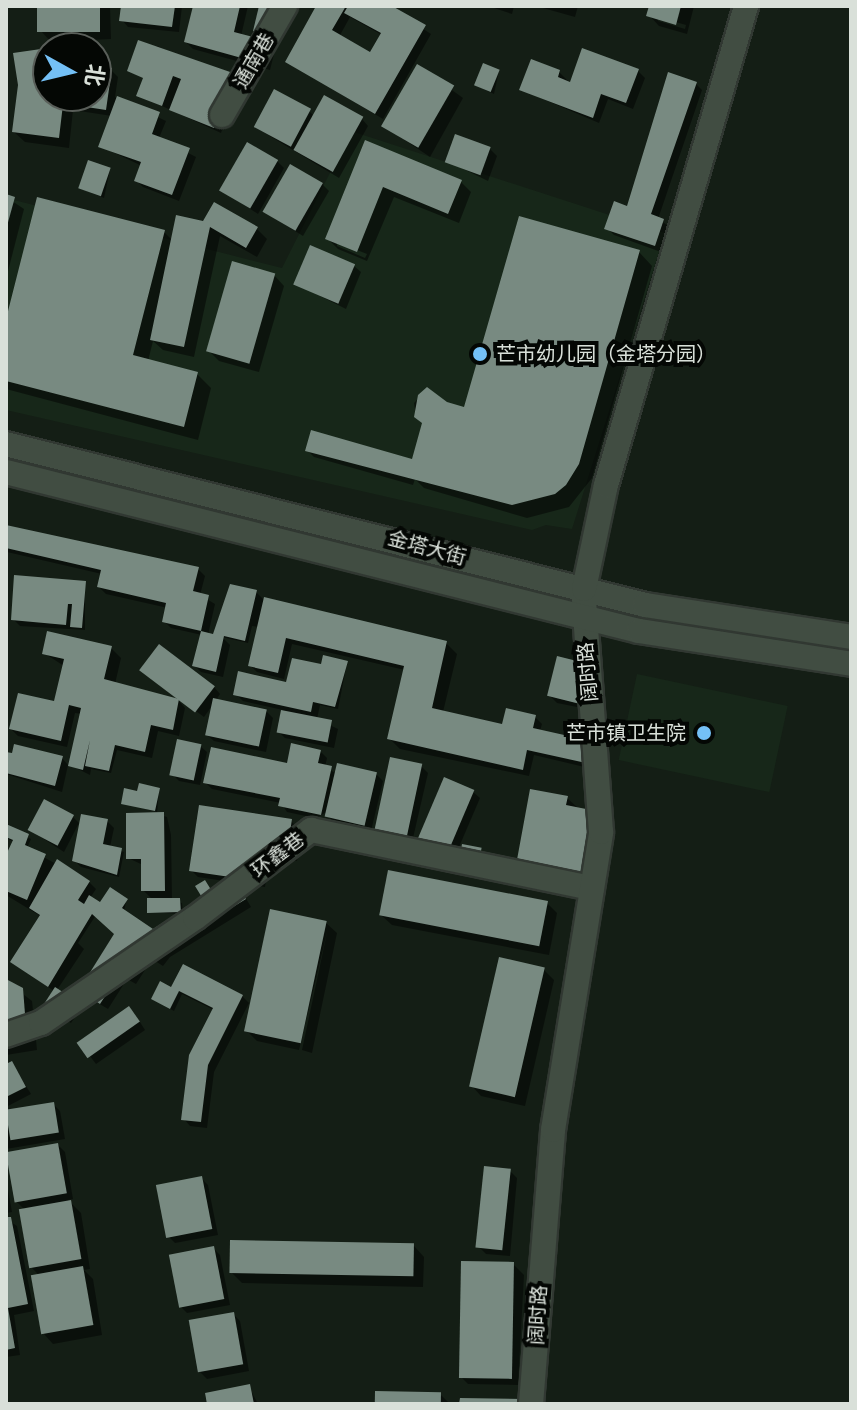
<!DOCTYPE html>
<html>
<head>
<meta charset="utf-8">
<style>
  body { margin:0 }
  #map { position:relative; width:857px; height:1410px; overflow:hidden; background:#141e15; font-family:Poppins,"Noto Sans SC",sans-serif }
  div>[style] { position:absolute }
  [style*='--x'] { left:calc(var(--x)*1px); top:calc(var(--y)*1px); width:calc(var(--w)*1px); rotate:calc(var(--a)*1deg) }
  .built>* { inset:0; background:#172719; transform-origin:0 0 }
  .shadow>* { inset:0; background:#0007 }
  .building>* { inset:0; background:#788a81; transform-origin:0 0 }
  .roads { filter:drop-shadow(2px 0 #313832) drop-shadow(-2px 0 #313832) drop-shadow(0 2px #313832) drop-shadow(0 -2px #313832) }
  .street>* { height:24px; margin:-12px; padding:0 12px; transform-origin:12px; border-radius:12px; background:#414d42 }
  .secondary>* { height:24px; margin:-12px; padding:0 12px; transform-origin:12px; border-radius:12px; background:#414d42 }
  .dots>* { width:22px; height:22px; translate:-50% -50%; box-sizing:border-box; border:4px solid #040704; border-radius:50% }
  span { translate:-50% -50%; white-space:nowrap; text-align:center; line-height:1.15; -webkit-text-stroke:8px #040704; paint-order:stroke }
  .street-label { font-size:20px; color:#d9e0d9 }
  .poi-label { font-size:20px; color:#d9e0d9 }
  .left { translate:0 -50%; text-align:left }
  .right { translate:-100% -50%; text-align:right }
  .frame { position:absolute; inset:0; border:8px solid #d9e0d9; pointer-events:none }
  .north { position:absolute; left:32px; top:32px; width:80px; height:80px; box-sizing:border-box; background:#040704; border:2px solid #595e59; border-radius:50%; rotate:98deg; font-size:22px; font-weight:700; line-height:32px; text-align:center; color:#d9e0d9 }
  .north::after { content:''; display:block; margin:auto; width:28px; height:36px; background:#74c0f6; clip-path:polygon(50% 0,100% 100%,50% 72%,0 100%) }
</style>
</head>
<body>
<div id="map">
  <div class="built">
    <div style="clip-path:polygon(351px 131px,665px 233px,572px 529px,546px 525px,532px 530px,6px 410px,6px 198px,282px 268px)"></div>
    <div style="left:637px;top:674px;width:154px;height:88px;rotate:12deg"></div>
  </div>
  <div class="shadow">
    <div style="clip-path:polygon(39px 6px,110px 6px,111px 39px,51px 42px,41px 31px)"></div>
    <div style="clip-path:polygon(123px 6px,182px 6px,179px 32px,128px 27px,122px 20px)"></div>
    <div style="clip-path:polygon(195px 6px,248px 6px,241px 36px,268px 43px,255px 30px,261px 6px,290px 6px,281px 42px,263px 37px,275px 50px,270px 70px,193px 49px,186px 42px)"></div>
    <div style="clip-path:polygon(evenodd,319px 6px,388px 6px,431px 34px,383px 119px,287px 62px,319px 6px,350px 17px,382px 35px,371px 55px,339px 37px,350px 17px)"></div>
    <div style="clip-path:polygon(488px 6px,514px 6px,512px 14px)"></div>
    <div style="clip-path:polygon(536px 6px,578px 6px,575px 17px)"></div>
    <div style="clip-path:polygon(evenodd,651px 6px,694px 6px,687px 34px,659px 26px,649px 15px,651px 6px,658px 17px,686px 25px,685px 29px,658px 21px,658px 17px)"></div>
    <div style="clip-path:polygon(157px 46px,238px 82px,221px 133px,138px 95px,145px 79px,129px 71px)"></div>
    <div style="clip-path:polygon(48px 49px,48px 96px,96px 96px,96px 67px,111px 70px,118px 77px,115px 97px,166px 121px,159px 138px,196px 157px,179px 201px,143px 187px,136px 180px,142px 166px,100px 146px,112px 116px,73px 110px,69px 148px,25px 142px,14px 132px)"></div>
    <div style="clip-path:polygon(418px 66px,463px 98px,430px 157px,384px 126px)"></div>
    <div style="clip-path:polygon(499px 71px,494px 94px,477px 86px)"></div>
    <div style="clip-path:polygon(638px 71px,645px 78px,633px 109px,608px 99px,599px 123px,522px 90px,559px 72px,571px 84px)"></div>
    <div style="clip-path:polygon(695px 83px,702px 90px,658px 219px,670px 227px,661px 252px,614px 235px,607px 228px,629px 209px)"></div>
    <div style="clip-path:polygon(309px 111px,314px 116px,362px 119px,368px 126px,339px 178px,255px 127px)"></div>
    <div style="clip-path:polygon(evenodd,366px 143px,461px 182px,471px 192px,459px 223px,394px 197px,367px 261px,338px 249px,327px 238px,366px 143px,337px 242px,367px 254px,365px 258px,337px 246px,337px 242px)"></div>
    <div style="clip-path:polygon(490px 149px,497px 156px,488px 181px,447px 161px)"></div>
    <div style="clip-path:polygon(277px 161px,284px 168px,258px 214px,222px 190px)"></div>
    <div style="clip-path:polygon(110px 170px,104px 198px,80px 188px)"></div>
    <div style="clip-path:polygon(322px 184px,329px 191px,303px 236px,265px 212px)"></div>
    <div style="clip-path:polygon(6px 197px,24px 209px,6px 279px)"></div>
    <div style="clip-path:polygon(204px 223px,257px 229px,267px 239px,257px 257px,220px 236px,194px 357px,163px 350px,153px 341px,148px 361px,197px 374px,211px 388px,198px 440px,6px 389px,6px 327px,164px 232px,173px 241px)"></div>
    <div style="clip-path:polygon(639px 252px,652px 266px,592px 478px,569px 507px,527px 518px,424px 488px,415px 479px,413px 485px,314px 457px,307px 450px,413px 463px,424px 424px,416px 416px,414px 403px,427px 390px,446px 404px,466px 410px)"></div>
    <div style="clip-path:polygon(354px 266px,361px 272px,346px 309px,296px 284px)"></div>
    <div style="clip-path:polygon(274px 275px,284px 286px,259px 372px,219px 361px,208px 350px)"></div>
    <div style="clip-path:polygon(6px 527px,198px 569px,205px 576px,200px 595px,215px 604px,208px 635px,215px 636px,256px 592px,265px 601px,446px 643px,457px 654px,443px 712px,504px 727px,535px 717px,542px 724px,540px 731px,590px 743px,593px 769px,534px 755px,529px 776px,400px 749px,389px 738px,405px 670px,292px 644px,284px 679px,257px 672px,250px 665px,259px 627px,252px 626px,248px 643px,222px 637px,230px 645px,223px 677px,201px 672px,194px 665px,202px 635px,171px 628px,164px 621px,168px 608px,106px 594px,99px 587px,102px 574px,7px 552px)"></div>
    <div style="clip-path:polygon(85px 583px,85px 630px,20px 626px,13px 619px)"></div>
    <div style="clip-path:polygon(111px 648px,121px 658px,115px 684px,179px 701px,185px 708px,179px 736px,158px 731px,152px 758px,117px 750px,111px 773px,91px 769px,90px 775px,70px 765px,82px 714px,75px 713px,67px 747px,18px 736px,11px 729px,60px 705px,64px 666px,44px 653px)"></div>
    <div style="clip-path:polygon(558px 659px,587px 709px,557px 703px,550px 696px)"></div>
    <div style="clip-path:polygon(347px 663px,338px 709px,320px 705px,317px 719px,338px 729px,334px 748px,285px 738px,279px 732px,283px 710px,243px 701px,236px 694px,288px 684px,320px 666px)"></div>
    <div style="clip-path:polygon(150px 677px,214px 687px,220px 694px,216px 700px,266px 711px,273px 718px,266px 752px,214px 741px,207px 735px,214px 703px,204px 717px)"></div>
    <div style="clip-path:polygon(200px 746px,207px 752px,200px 785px,179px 781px,172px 774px)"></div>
    <div style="clip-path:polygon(320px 751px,327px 758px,325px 767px,337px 774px,376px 774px,383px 781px,371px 831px,335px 823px,325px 813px,315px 818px,287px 812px,281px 803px,212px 789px,205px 782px,289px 765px)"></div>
    <div style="clip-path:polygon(6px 754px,62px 758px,68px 765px,62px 792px,6px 774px)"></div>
    <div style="clip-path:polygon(421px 766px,428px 773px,410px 851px,381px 845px)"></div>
    <div style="clip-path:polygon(159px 789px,157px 814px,167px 817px,171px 835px,172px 900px,182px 903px,183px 914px,213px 895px,241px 890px,251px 907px,170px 957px,163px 966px,152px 959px,136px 984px,127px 979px,108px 1009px,88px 997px,116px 935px,96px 915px,78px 943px,84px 949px,57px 990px,81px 1008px,71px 1023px,48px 1008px,54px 991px,12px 962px,42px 917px,6px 895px,6px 857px,15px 842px,6px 838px,6px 827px,31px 839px,27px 848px,89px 882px,96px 889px,90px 898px,101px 905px,126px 901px,124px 912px,153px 931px,181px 914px,149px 912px,153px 900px,143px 890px,143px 865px,128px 858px,157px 812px,123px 803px)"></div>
    <div style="clip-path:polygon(473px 792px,480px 798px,453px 861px,418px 842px)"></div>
    <div style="clip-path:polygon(567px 798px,578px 808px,527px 886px)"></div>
    <div style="clip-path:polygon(72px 816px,79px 823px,64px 852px,30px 830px)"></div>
    <div style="clip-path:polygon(107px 821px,114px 828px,110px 847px,124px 852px,119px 877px,81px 867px,74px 860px)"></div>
    <div style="clip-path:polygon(291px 821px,301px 832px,297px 861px,269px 857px,265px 887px,198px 877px,191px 870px)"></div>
    <div style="clip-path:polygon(547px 903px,557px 913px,549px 955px,392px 925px,381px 915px)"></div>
    <div style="clip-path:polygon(326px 923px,337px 933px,312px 1053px,302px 1050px,328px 928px,299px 1050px,257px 1041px,246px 1030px)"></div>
    <div style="clip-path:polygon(544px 970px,554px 980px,525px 1106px,481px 1096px,471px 1085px)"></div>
    <div style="clip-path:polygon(6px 981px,32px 1001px,37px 1050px,6px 1055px)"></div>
    <div style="clip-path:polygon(161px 984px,180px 994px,174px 987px,242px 996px,249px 1003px,214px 1072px,207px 1128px,190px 1126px,184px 1119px,214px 1010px,182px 994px,174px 1011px,153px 999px)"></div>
    <div style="clip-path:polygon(136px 1016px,145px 1030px,96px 1064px,80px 1043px)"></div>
    <div style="clip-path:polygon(12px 1064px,31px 1094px,6px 1107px,6px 1066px)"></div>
    <div style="clip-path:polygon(53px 1104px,60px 1111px,65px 1139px,6px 1149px,6px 1112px)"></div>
    <div style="clip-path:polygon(58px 1145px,65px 1152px,73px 1199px,68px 1200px,81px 1213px,90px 1269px,84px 1270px,93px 1279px,102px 1335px,53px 1344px,43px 1333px,40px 1276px,31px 1267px,25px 1210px,16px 1201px)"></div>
    <div style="clip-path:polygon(510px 1171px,517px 1178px,510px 1256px,486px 1254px,479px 1247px)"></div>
    <div style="clip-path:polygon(201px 1178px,208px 1185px,218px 1235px,175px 1243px,168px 1236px)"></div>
    <div style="clip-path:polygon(6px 1179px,12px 1212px,6px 1213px)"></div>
    <div style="clip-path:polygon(6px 1219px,17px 1226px,34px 1311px,14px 1315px,20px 1355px,6px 1357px)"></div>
    <div style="clip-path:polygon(414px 1246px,424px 1257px,423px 1287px,242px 1283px,231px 1272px)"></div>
    <div style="clip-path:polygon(213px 1248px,220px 1255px,230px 1305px,187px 1313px,180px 1306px)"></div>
    <div style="clip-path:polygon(513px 1264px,524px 1275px,518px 1385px,468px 1384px,461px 1377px)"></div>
    <div style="clip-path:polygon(233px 1314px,240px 1321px,249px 1371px,207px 1379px,200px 1372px)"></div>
    <div style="clip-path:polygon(249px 1387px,258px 1404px,209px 1404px)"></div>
    <div style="clip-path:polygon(440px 1394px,450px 1404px,377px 1404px)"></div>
  </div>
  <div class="building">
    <div style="left:37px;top:6px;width:63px;height:26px"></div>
    <div style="clip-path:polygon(121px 6px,175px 6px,172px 27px,119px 21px)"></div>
    <div style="clip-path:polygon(193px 6px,240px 6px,234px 32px,269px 41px,263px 64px,184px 42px)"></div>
    <div style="clip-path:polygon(259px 6px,282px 6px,274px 36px,253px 31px)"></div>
    <div style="clip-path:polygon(316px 6px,346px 6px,332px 30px,370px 52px,381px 33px,344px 13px,348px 6px,392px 6px,426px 25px,375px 114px,285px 62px)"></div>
    <div style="clip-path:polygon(649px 6px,681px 6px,676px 25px,646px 16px)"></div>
    <div style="clip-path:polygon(138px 40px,233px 73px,214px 128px,169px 110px,181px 79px,173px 76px,162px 106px,136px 96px,143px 78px,127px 71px)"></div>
    <div style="clip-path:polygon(48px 48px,48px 96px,64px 96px,59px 138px,12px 132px,18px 85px,13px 53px)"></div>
    <div style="clip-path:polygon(582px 48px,639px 69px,626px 103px,601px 94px,593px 118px,519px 90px,531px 59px,560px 70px,558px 77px,570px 82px)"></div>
    <div style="left:483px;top:63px;width:18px;height:24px;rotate:22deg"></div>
    <div style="left:417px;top:64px;width:43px;height:72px;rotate:30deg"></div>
    <div style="clip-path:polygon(96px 65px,112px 68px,106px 110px,67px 104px,68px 96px,96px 96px)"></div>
    <div style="clip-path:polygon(668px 72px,697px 82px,651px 214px,664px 219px,655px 246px,604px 229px,614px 201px,627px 206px)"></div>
    <div style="left:274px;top:89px;width:42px;height:43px;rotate:28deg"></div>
    <div style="left:324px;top:95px;width:45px;height:63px;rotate:29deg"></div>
    <div style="clip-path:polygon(117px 96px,160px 112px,152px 134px,190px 148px,172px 195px,134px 181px,141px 162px,98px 147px)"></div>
    <div style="left:455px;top:134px;width:38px;height:30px;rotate:20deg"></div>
    <div style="clip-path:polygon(365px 140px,462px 180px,448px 214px,383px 187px,357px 252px,325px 239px)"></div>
    <div style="left:247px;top:142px;width:36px;height:56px;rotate:30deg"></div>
    <div style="left:88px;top:160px;width:24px;height:30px;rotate:19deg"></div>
    <div style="left:290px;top:164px;width:38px;height:55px;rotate:30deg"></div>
    <div style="clip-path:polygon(6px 194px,15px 197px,7px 226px,6px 226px)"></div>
    <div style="clip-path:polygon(37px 197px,165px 230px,133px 355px,198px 372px,184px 427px,6px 381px,6px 319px)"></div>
    <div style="clip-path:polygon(214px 202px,258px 227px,246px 248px,210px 227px,184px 347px,150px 340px,176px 215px,203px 221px)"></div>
    <div style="clip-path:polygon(519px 216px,640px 250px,579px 464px,566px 485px,555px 494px,512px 505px,305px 451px,311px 430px,412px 459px,422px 423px,414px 417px,418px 395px,427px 387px,447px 402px,464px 407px)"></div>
    <div style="left:310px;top:245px;width:49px;height:43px;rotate:23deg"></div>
    <div style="left:232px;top:261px;width:45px;height:94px;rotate:16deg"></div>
    <div style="clip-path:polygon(6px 525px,199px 567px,193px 591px,209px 595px,201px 631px,213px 634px,230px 584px,257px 590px,245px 641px,224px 636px,216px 672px,192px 666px,201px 631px,162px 622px,166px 603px,97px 587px,101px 570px,6px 548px)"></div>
    <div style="clip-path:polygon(14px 575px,86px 581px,82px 628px,70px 627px,72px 604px,68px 604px,66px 625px,11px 620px)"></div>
    <div style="clip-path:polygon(264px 597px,447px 641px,432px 708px,502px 724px,506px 708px,536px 715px,533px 728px,591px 741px,586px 763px,527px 750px,523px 770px,387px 739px,404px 666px,286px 638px,278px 673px,248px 666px)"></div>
    <div style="clip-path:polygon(47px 631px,112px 646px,104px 679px,179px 699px,173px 730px,151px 725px,145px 752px,115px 745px,109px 771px,85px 766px,90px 740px,83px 770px,68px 766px,81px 708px,69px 705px,61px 741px,9px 729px,18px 693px,54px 701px,64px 659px,42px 654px)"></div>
    <div style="left:159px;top:644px;width:70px;height:33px;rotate:37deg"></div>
    <div style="clip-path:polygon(323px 655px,348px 661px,335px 707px,313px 702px,311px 712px,233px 695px,238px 671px,286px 682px,292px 658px,321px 664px)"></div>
    <div style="left:557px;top:656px;width:33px;height:41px;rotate:14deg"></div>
    <div style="left:213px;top:698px;width:55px;height:38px;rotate:12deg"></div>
    <div style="left:281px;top:710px;width:52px;height:23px;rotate:11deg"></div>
    <div style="left:177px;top:739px;width:25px;height:37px;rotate:12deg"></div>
    <div style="clip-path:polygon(291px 743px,321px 750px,318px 763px,332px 766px,321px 815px,278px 806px,280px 798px,203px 783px,211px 747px,287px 763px)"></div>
    <div style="clip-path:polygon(14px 744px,63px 756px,55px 786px,6px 773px,6px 752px,12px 753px)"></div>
    <div style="left:390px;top:757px;width:33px;height:84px;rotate:12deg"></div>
    <div style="left:337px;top:763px;width:41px;height:55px;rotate:13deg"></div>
    <div style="left:444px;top:777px;width:33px;height:71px;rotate:23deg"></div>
    <div style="clip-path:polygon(139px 783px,160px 788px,155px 811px,121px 804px,124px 788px,137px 791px)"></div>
    <div style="clip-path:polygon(530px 789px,568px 796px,566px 805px,596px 811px,582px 889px,514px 876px)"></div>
    <div style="left:44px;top:799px;width:34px;height:35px;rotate:28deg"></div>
    <div style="clip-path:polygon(199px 805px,292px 819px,287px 852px,263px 848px,258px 881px,189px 871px)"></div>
    <div style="clip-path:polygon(164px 812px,165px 891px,141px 891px,141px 859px,126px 859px,126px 813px)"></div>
    <div style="clip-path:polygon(81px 814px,108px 819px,103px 844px,122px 848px,117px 875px,72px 861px)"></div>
    <div style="clip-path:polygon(6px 824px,29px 834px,25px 845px,46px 854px,27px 900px,6px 891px,6px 855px,13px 840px,6px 837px)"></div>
    <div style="left:462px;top:844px;width:20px;height:26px;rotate:11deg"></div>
    <div style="clip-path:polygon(57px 859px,90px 881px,78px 900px,84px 904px,89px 895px,100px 902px,110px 887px,128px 899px,122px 908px,153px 929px,180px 912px,147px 913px,147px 898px,180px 898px,181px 913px,203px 899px,195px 886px,205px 880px,213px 893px,234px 880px,246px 899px,163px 950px,156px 961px,145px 954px,129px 979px,120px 973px,100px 1004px,79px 990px,114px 934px,92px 914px,48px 987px,10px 962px,40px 915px,29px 908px)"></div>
    <div style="left:388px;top:870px;width:163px;height:46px;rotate:11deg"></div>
    <div style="left:270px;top:909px;width:58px;height:125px;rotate:12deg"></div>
    <div style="left:499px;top:957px;width:47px;height:133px;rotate:13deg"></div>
    <div style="clip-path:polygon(183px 964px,243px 995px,208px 1065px,201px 1122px,181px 1120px,189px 1055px,213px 1008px,179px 991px,170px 1009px,151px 999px,160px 981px,171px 987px)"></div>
    <div style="clip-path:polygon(6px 979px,23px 988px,27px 1040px,6px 1043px)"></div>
    <div style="left:55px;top:987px;width:30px;height:22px;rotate:33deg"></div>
    <div style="left:129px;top:1006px;width:19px;height:64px;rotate:55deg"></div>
    <div style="clip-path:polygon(12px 1061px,26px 1087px,6px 1097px,6px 1064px)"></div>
    <div style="left:54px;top:1102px;width:31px;height:49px;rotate:81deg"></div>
    <div style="left:58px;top:1143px;width:51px;height:53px;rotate:80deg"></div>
    <div style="left:484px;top:1166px;width:27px;height:82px;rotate:6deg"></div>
    <div style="left:202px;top:1176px;width:54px;height:47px;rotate:79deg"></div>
    <div style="left:71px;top:1200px;width:60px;height:53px;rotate:80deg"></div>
    <div style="clip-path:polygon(6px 1217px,11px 1217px,28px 1304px,8px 1308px,15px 1348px,6px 1350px)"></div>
    <div style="left:230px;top:1240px;width:184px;height:33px;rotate:1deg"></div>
    <div style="left:214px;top:1246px;width:54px;height:46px;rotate:79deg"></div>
    <div style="left:461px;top:1261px;width:53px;height:117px;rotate:1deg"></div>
    <div style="left:83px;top:1266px;width:60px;height:53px;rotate:80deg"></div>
    <div style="left:234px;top:1312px;width:53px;height:46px;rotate:80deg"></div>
    <div style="clip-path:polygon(250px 1384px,254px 1404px,207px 1404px,205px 1393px)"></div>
    <div style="left:375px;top:1391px;width:66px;height:13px;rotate:1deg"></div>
    <div style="clip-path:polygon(460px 1398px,523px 1399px,523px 1404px,459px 1404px)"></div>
  </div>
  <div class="roads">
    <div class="street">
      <div style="--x:222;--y:115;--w:126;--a:-60"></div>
      <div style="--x:6;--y:1035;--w:37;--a:-19"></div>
      <div style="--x:41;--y:1023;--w:186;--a:-34.3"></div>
      <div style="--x:195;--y:918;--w:146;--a:-37.2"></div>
      <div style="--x:311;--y:830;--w:287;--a:11.7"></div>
      <div style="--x:531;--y:1404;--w:275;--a:-85.4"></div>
      <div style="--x:553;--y:1130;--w:302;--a:-80.8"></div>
      <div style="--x:601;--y:832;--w:233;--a:-94.2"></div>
    </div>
    <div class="secondary">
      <div style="--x:6;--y:444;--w:659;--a:14.14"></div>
      <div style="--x:645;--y:605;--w:208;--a:8.8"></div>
      <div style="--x:6;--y:472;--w:653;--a:14.1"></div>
      <div style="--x:639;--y:631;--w:215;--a:8.8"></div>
      <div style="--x:584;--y:589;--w:106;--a:-78.1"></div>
      <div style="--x:606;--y:485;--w:499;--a:-73.7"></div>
    </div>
  </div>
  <div class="dots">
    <div style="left:480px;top:354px;background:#74c0f6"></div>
    <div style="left:704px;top:733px;background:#74c0f6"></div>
  </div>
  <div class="street-label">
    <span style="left:254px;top:61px;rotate:-60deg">通南巷</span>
    <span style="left:427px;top:548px;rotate:15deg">金塔大街</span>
    <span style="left:588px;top:672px;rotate:-95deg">阔时路</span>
    <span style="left:278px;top:855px;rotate:-37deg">环鑫巷</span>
    <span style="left:538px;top:1315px;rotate:-86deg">阔时路</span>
  </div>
  <div class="poi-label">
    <span class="left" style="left:496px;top:354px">芒市幼儿园（金塔分园）</span>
    <span class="right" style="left:686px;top:733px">芒市镇卫生院</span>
  </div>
  <div class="frame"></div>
  <div class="north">北</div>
</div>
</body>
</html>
